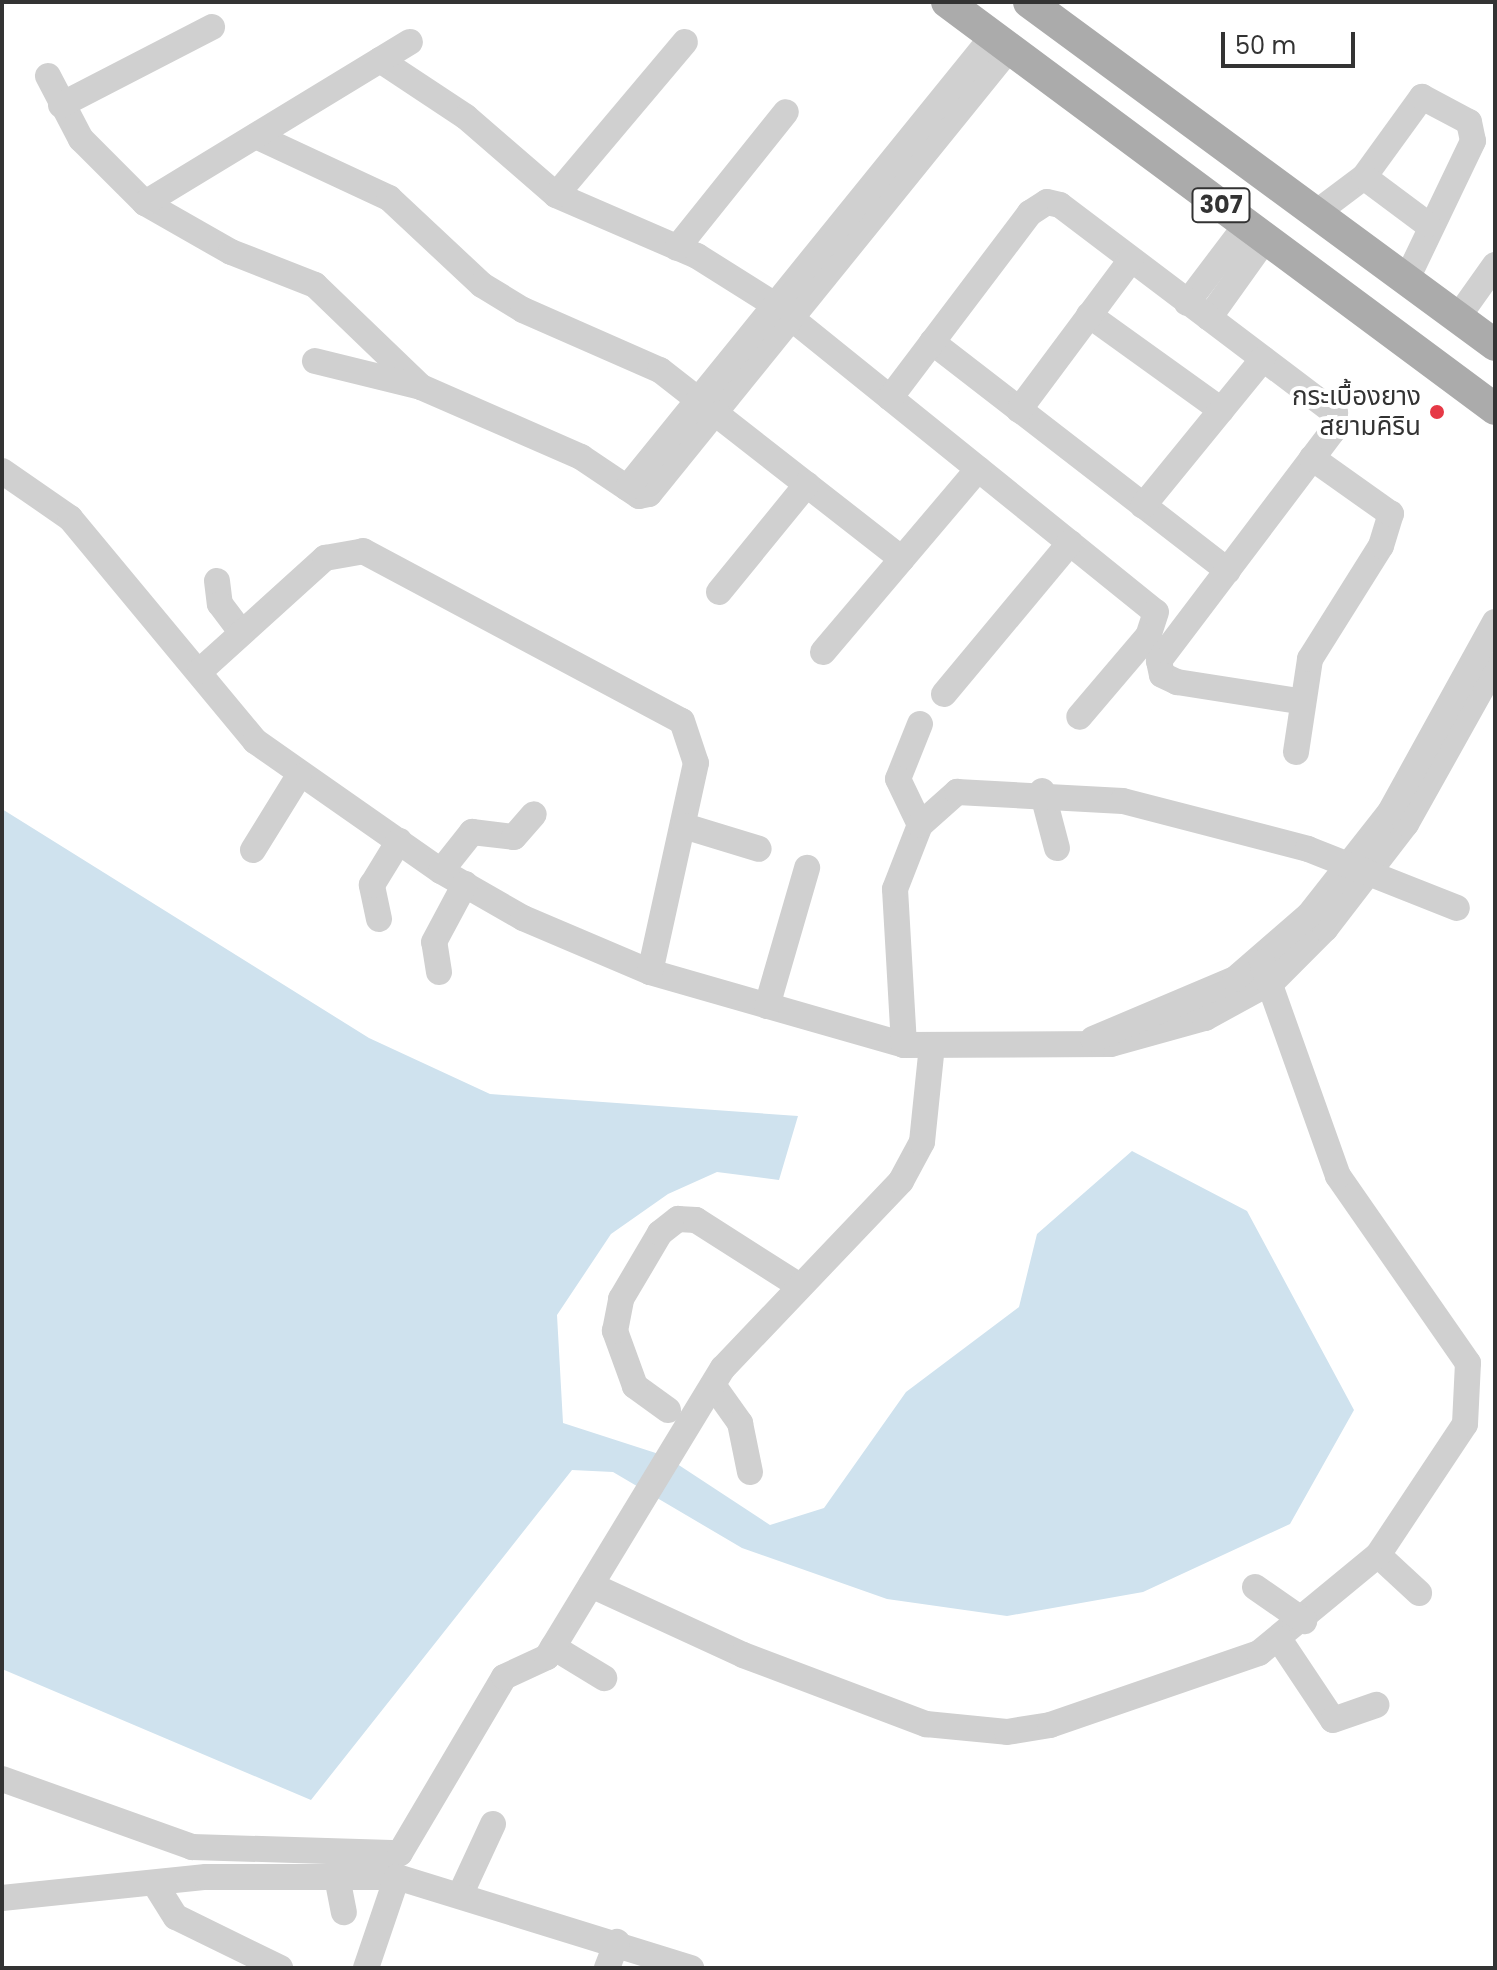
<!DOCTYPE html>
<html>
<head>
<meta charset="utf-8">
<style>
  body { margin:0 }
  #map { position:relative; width:1497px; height:1970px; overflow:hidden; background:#fff; font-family:Poppins,"Noto Sans Thai",sans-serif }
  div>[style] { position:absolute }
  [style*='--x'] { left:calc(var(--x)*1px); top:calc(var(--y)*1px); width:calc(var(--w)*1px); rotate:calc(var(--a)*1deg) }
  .water>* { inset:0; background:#cfe2ee }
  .minor>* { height:26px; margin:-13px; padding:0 13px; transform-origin:13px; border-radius:13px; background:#d0d0d0 }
  .major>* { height:32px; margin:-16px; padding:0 16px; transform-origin:16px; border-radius:16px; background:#ababab }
  .dots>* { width:22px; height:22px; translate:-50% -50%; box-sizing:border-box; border:4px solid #fff; border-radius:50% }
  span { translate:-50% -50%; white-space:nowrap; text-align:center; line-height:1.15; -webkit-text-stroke:8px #fff; paint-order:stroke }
  .shield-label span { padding:2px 6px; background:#fff; border:2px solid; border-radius:6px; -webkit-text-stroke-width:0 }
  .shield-label { font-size:24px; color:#333; font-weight:700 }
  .poi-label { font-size:26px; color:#333 }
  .right { translate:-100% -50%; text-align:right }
  .frame { position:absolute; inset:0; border:4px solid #333; pointer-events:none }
  .scale { position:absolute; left:1221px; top:32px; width:134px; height:36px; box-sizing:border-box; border:4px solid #333; border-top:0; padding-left:10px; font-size:24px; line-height:28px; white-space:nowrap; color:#333; -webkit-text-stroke:6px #fff; paint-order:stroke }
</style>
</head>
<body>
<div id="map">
  <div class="water">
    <div style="clip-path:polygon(2px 809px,369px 1038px,490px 1094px,798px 1116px,779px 1180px,717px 1172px,668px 1194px,611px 1234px,557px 1315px,563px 1423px,665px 1456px,770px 1525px,824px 1508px,906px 1392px,1019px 1307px,1037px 1234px,1132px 1151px,1247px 1211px,1354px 1410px,1290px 1524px,1143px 1592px,1007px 1616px,887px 1599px,742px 1548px,613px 1472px,572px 1470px,311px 1800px,2px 1669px)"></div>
  </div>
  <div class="minor">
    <div style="--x:380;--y:60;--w:103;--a:33.5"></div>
    <div style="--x:466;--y:117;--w:119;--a:40.9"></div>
    <div style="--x:556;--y:195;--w:154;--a:23.4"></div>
    <div style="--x:697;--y:256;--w:92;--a:32.1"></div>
    <div style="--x:775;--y:305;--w:489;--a:38.9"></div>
    <div style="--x:1156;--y:612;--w:25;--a:108"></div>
    <div style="--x:1148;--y:636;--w:106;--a:130.4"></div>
    <div style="--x:48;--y:76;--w:71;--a:62.4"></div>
    <div style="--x:81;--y:139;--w:91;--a:45"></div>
    <div style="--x:145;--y:203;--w:99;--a:29.7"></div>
    <div style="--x:231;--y:252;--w:90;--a:21.4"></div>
    <div style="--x:315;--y:285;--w:147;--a:43.9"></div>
    <div style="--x:421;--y:387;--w:175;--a:23.6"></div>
    <div style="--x:581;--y:457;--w:70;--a:33.9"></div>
    <div style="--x:639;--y:496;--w:10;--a:-11"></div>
    <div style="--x:649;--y:494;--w:572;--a:-51.03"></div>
    <div style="--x:61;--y:105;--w:170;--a:-27.3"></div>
    <div style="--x:256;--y:136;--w:147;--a:25"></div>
    <div style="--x:389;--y:198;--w:127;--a:43.1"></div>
    <div style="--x:482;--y:285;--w:48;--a:31.4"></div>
    <div style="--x:523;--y:310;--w:150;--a:23.7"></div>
    <div style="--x:660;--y:370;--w:307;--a:38"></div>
    <div style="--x:1364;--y:177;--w:99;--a:-54.1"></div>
    <div style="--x:1422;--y:97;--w:53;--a:28"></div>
    <div style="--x:1469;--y:122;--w:19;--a:78"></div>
    <div style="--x:1473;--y:141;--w:153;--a:115.6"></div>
    <div style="--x:556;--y:195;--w:200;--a:-49.9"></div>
    <div style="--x:145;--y:203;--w:310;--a:-31.3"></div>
    <div style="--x:1316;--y:213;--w:60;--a:-36.9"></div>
    <div style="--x:1364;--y:177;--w:79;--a:36.7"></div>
    <div style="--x:677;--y:248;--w:174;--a:-51.3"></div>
    <div style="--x:1187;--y:303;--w:99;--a:-52.8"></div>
    <div style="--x:1089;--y:315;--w:163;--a:35.7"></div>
    <div style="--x:1458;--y:317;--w:64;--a:-54.6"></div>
    <div style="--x:1209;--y:318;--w:98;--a:-54.5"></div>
    <div style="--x:932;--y:342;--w:374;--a:37.7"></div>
    <div style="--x:315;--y:361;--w:109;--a:13.8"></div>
    <div style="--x:890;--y:398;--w:232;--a:-52.9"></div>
    <div style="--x:1030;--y:213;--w:20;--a:-33"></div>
    <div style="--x:1047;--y:202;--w:13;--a:13"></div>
    <div style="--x:1060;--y:205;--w:345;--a:37.1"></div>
    <div style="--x:1335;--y:413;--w:19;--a:99"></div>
    <div style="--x:1332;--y:432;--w:287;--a:127.1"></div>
    <div style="--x:1159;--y:661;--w:14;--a:78"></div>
    <div style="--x:1162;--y:675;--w:17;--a:25"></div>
    <div style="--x:1177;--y:682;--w:123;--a:8.9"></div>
    <div style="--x:1019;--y:410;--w:187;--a:-53.3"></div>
    <div style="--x:2;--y:471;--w:83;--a:34.7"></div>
    <div style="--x:70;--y:518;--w:290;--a:50.3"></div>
    <div style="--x:255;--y:741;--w:227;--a:35"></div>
    <div style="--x:441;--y:871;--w:95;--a:29.8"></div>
    <div style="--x:523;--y:918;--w:138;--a:23"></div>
    <div style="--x:650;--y:972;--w:264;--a:16"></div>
    <div style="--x:904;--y:1045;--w:207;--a:-0.3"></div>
    <div style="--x:1111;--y:1044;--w:98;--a:-15.5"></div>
    <div style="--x:1205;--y:1018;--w:77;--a:-28.6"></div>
    <div style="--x:1273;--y:981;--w:74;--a:-45"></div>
    <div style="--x:1325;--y:929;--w:133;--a:-52.4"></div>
    <div style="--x:1406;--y:824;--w:182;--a:-60.8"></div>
    <div style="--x:627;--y:488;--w:582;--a:-51"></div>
    <div style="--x:1143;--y:506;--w:190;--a:-50.8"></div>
    <div style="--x:217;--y:581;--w:23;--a:83"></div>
    <div style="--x:220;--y:604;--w:36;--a:53"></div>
    <div style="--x:719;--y:592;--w:139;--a:-50.8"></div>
    <div style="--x:823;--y:652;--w:240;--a:-49.7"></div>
    <div style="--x:200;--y:671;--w:169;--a:-42.1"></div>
    <div style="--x:325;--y:558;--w:39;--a:-10"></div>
    <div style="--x:363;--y:551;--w:361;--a:28.1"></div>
    <div style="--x:682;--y:721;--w:44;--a:71.6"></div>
    <div style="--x:696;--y:763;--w:214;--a:102.4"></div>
    <div style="--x:944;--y:694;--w:197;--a:-50.2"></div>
    <div style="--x:920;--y:724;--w:59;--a:111.8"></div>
    <div style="--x:898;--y:779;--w:51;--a:64.4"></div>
    <div style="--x:1296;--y:752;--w:94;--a:-81.4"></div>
    <div style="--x:1310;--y:659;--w:133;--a:-57.9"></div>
    <div style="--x:1381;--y:546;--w:34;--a:-73"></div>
    <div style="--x:1391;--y:514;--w:97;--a:-144.7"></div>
    <div style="--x:1042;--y:791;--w:59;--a:75.3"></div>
    <div style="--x:684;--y:826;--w:78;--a:17"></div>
    <div style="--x:253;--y:850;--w:86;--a:-58.3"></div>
    <div style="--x:441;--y:871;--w:50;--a:-51.5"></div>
    <div style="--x:472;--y:832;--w:42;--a:6.8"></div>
    <div style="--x:514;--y:837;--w:30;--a:-49"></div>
    <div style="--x:379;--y:919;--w:35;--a:-102"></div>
    <div style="--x:372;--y:885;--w:52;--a:-58.5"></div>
    <div style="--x:439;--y:972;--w:30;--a:-99"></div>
    <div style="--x:434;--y:942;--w:66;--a:-61.9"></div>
    <div style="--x:767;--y:1006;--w:144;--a:-73.8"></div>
    <div style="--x:1093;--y:1039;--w:154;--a:-22.9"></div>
    <div style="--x:1235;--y:979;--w:98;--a:-40.9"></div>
    <div style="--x:1309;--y:915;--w:131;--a:-51.8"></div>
    <div style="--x:1390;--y:812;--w:217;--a:-61.1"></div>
    <div style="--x:904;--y:1045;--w:156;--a:-93.3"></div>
    <div style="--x:895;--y:889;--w:69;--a:-68.7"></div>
    <div style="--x:920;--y:825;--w:50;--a:-41.7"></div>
    <div style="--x:957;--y:792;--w:166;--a:3.1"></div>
    <div style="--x:1123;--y:801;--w:191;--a:14.5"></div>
    <div style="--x:1308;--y:849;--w:160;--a:21.6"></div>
    <div style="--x:713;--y:1385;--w:47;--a:54.6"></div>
    <div style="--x:740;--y:1423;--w:50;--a:78.5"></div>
    <div style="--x:668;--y:1410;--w:41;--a:-144"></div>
    <div style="--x:635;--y:1386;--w:59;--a:-110"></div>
    <div style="--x:615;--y:1331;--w:33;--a:-79"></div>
    <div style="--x:621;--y:1299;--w:77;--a:-59.4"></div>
    <div style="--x:660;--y:1233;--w:23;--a:-38"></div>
    <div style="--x:678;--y:1219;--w:18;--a:3"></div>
    <div style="--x:696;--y:1220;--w:121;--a:32.5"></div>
    <div style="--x:1378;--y:1555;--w:56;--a:42.8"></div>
    <div style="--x:591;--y:1585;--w:167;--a:24.7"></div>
    <div style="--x:743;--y:1655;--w:196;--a:20.7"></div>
    <div style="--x:926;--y:1724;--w:81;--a:5.6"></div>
    <div style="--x:1007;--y:1732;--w:44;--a:-9.2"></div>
    <div style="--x:1050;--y:1725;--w:221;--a:-19"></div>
    <div style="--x:1259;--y:1653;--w:154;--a:-39.5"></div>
    <div style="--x:1378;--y:1555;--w:157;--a:-56.4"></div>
    <div style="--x:1465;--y:1424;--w:61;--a:-87.2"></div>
    <div style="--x:1468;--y:1363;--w:228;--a:-124.8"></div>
    <div style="--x:1338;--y:1176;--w:227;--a:-109.6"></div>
    <div style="--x:1255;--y:1587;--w:60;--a:34.8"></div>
    <div style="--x:1279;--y:1639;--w:97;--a:56.3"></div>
    <div style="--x:1333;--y:1720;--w:46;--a:-19.2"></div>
    <div style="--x:553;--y:1647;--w:60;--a:31.3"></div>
    <div style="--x:2;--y:1779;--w:202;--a:19.7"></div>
    <div style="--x:192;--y:1847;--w:208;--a:1.7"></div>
    <div style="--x:400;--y:1853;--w:204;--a:-59.4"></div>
    <div style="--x:504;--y:1677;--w:47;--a:-24.9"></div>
    <div style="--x:547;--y:1657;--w:338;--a:-58.7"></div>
    <div style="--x:723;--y:1368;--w:258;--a:-46.4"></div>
    <div style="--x:901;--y:1181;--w:44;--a:-61.7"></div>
    <div style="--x:922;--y:1142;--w:97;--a:-84.1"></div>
    <div style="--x:337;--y:1877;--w:36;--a:79"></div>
    <div style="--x:155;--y:1884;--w:39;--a:58"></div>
    <div style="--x:176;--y:1917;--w:116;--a:26.1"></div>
    <div style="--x:461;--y:1893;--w:76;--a:-65.1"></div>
    <div style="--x:2;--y:1898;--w:205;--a:-5.9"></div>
    <div style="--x:206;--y:1877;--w:191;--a:0"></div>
    <div style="--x:397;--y:1877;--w:308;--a:17.2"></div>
    <div style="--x:366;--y:1968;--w:96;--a:-71.2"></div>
    <div style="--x:607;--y:1968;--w:28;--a:-69"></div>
  </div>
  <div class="major">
    <div style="--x:947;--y:2;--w:683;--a:36.6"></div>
    <div style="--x:1029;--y:2;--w:579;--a:36.35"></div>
  </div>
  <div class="dots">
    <div style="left:1437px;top:412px;background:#e63946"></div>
  </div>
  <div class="shield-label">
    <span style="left:1221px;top:205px">307</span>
  </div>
  <div class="poi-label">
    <span class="right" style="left:1421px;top:412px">กระเบื้องยาง<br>สยามคิริน</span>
  </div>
  <div class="frame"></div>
  <div class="scale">50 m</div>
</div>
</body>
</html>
